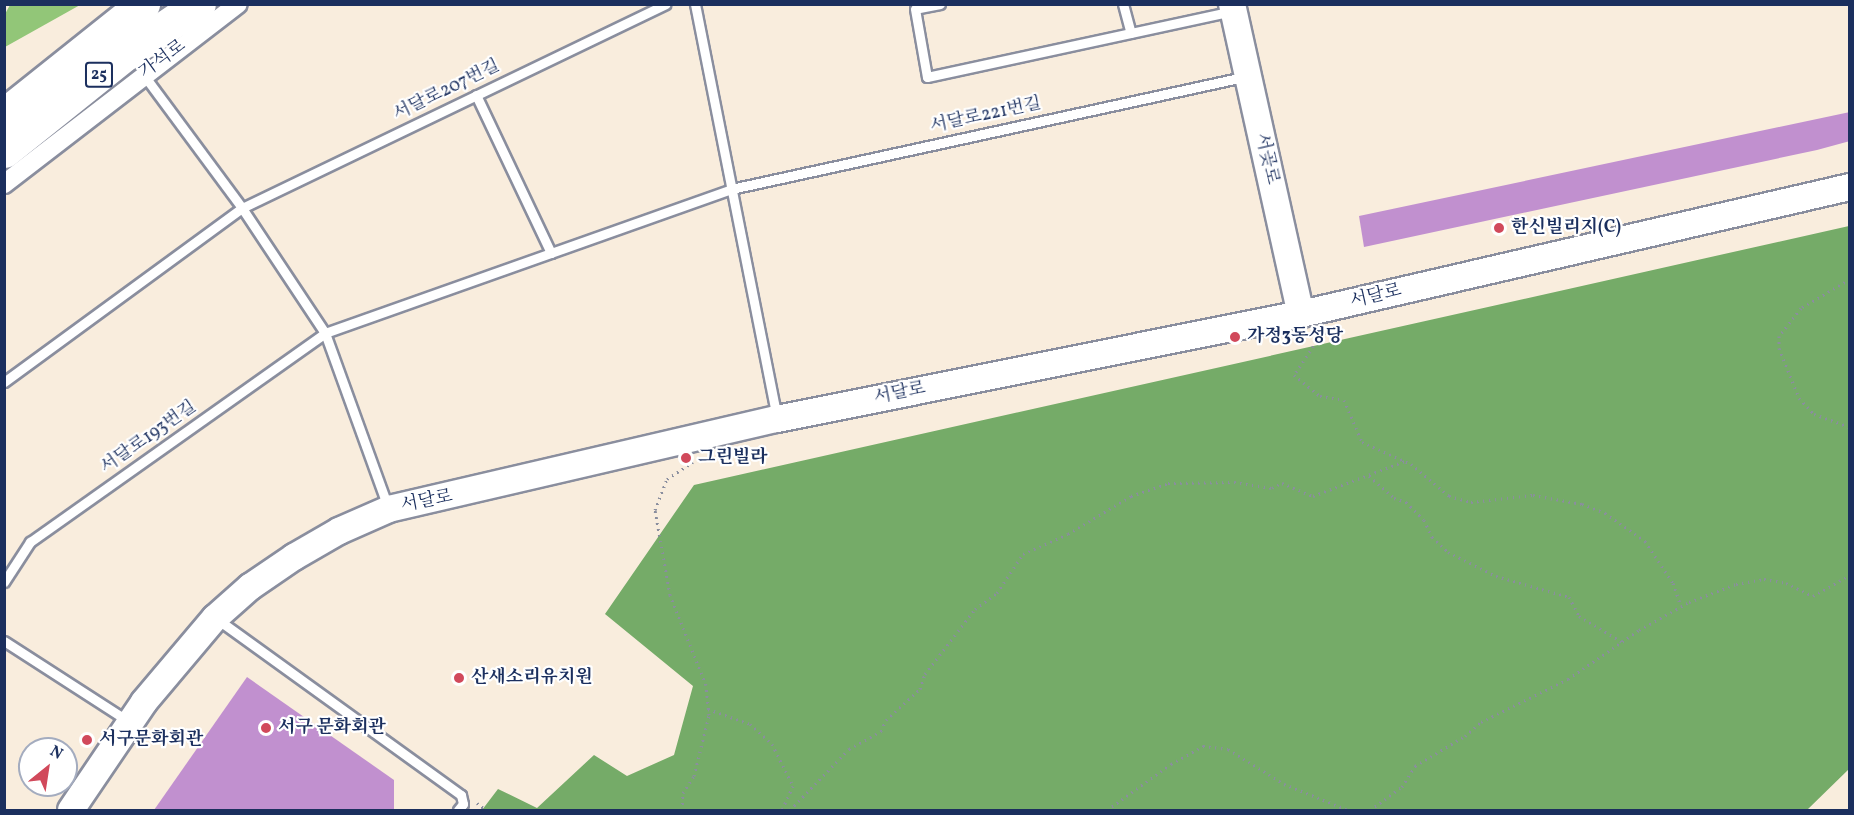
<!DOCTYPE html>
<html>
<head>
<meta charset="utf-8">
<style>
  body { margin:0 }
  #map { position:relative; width:1854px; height:815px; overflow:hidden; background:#f9eddd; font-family:Vollkorn,"Noto Serif KR",serif }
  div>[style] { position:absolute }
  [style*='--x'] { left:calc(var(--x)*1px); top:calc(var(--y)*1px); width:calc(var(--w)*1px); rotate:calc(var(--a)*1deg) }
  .green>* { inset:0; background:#92c678 }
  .forest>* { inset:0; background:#75ab68 }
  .building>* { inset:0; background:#c190cf }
  .path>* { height:3px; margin-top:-1.5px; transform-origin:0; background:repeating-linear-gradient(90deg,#8a8e9e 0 1.5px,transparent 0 6px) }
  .roads { filter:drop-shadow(2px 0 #8a8e9e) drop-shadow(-2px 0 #8a8e9e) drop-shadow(0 2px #8a8e9e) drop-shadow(0 -2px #8a8e9e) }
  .lane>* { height:9px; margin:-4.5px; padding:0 4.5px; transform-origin:4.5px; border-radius:4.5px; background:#fff }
  .street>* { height:18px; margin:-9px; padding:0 9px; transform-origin:9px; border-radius:9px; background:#fff }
  .secondary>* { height:26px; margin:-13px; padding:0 13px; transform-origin:13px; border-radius:13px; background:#fff }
  .highway>* { height:33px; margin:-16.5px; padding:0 16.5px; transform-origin:16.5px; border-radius:16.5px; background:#fff }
  .dots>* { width:16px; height:16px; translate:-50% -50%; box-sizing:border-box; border:3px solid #fff; border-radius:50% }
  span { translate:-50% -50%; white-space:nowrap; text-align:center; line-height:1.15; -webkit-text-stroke:4.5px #fff; paint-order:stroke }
  .shield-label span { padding:2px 4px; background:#fff; border:2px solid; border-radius:4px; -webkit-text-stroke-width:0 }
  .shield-label { font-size:16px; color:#1b2f5e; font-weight:700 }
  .street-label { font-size:18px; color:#1b2f5e }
  .poi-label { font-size:18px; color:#1b2f5e; font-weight:700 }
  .left { translate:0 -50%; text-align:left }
  .frame { position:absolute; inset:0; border:6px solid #1b2f5e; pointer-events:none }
  .north { position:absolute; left:18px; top:737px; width:60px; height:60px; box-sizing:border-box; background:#fff; border:2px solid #a4acbf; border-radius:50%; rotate:30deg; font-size:16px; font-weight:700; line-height:24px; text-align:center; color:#1b2f5e }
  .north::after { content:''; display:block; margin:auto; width:21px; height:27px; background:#d1495b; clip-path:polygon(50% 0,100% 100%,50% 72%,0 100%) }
</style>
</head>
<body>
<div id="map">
  <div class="green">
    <div style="clip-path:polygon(10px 5px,10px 4px,80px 5px,5px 47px,5px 14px)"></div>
  </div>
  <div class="forest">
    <div style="clip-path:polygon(1849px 226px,1849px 769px,1807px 810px,482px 810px,498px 789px,537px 808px,594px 755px,627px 776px,674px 755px,693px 686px,605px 614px,694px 485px)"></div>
  </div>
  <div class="building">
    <div style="clip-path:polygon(1850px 112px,1850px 141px,1817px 150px,1364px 247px,1359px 216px)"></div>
    <div style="clip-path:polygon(247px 677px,394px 780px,394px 810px,154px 810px)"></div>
  </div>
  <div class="path">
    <div style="--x:1850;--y:279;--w:57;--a:149.4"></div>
    <div style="--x:1801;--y:308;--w:36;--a:128"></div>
    <div style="--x:1779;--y:336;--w:12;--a:90"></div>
    <div style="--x:1779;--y:348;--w:54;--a:68.2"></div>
    <div style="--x:1799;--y:398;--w:22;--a:47"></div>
    <div style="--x:1814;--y:414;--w:38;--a:20"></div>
    <div style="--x:1331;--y:327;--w:4;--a:76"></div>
    <div style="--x:1332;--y:331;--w:13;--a:157"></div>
    <div style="--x:1320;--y:336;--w:47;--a:123.7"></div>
    <div style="--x:1294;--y:375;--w:33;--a:39"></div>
    <div style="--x:1320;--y:396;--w:24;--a:9"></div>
    <div style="--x:1344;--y:400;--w:46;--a:66.8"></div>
    <div style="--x:1362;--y:442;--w:54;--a:24.2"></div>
    <div style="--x:1411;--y:464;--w:50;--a:40.1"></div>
    <div style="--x:1449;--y:496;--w:23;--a:15"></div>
    <div style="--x:1471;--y:502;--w:62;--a:-6.4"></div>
    <div style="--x:1533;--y:495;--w:50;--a:10.4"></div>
    <div style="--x:1582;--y:504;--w:25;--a:21"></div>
    <div style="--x:1605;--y:513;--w:49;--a:35"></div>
    <div style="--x:1645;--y:541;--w:50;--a:56.3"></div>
    <div style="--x:1673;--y:583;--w:24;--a:71"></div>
    <div style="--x:1369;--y:476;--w:33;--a:41"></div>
    <div style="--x:1394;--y:498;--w:13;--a:18"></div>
    <div style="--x:1406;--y:502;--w:25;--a:45"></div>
    <div style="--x:1424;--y:520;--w:19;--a:65"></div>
    <div style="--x:1432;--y:537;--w:22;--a:43"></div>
    <div style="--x:1448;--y:552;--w:54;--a:26.6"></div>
    <div style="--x:1496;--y:576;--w:76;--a:16"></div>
    <div style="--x:1569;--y:597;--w:21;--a:62"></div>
    <div style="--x:1579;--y:616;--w:52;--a:31"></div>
    <div style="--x:708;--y:709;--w:45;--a:19.7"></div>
    <div style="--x:750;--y:724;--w:30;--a:42"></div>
    <div style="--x:772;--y:744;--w:47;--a:63.4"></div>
    <div style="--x:793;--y:786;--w:26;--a:115"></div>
    <div style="--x:477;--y:803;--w:11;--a:38"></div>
    <div style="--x:682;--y:810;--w:17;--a:-87"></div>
    <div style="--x:683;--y:793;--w:20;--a:-57"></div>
    <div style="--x:694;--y:776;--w:63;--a:-76.2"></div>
    <div style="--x:709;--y:715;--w:30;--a:-96"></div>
    <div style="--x:706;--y:685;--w:97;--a:-111.8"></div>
    <div style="--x:670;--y:595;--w:86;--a:-100"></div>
    <div style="--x:655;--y:510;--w:33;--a:-69"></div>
    <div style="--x:667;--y:479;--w:31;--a:-33"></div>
    <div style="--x:790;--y:810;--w:85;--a:-46"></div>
    <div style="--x:849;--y:749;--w:37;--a:-29"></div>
    <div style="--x:881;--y:731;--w:12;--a:-66"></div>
    <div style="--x:886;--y:720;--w:46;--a:-42.4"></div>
    <div style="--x:920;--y:689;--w:16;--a:-72"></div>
    <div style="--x:925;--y:674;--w:82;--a:-52.4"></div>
    <div style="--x:975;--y:609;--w:27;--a:-36"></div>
    <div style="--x:997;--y:593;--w:47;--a:-56.3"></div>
    <div style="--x:1023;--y:554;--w:49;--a:-24"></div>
    <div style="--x:1068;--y:534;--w:74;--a:-31.1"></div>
    <div style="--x:1131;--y:496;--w:39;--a:-19"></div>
    <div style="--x:1168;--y:483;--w:66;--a:-0.9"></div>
    <div style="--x:1234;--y:482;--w:38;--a:9"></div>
    <div style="--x:1272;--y:488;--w:11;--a:-27"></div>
    <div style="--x:1282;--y:483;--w:34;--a:23"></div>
    <div style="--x:1313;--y:496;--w:98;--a:-20.8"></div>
    <div style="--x:1107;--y:810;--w:79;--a:-35.7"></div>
    <div style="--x:1171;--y:764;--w:37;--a:-29"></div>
    <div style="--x:1203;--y:746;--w:25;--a:7"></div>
    <div style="--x:1228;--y:749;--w:66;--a:32"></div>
    <div style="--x:1284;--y:784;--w:69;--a:22.1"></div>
    <div style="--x:1370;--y:810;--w:39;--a:-36"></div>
    <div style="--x:1402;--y:787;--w:25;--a:-58"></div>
    <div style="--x:1415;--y:766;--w:58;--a:-31"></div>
    <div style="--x:1465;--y:736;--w:21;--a:-41"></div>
    <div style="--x:1481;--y:722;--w:97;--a:-26.3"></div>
    <div style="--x:1568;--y:679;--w:86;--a:-34.6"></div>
    <div style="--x:1639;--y:630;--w:57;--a:-29.2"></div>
    <div style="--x:1689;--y:602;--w:50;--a:-21"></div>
    <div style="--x:1736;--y:584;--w:28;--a:-10"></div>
    <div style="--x:1764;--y:579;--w:22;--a:10"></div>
    <div style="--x:1786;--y:583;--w:30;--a:26"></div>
    <div style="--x:1813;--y:596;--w:43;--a:-29.6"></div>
  </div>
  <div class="roads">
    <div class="lane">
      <div style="--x:695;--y:4;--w:421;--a:78.8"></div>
      <div style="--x:940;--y:4;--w:25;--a:169"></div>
      <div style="--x:915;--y:9;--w:69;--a:80"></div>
      <div style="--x:927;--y:77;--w:311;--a:-12.2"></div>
      <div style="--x:1123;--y:4;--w:30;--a:75"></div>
      <div style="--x:143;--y:74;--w:167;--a:53.5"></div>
      <div style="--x:242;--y:208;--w:150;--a:56.4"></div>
      <div style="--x:325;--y:333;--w:185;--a:70.1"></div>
      <div style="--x:476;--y:95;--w:175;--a:64.6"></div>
      <div style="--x:4;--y:382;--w:295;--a:-36.2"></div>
      <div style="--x:242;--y:208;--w:470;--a:-25.7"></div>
      <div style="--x:4;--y:582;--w:48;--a:-57"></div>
      <div style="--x:30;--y:542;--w:362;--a:-35.3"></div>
      <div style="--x:325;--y:333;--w:431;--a:-19.5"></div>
      <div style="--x:731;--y:189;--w:529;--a:-12.33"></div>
      <div style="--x:217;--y:619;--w:301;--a:35.8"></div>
      <div style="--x:461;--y:795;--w:9;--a:77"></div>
      <div style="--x:463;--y:804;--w:8;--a:130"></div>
      <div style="--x:4;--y:641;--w:148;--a:32.8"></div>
    </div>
    <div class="street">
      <div style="--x:4;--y:184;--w:295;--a:-37.6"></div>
    </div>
    <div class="secondary">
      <div style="--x:1232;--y:4;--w:318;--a:77.5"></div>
      <div style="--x:71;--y:810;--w:130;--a:-55.9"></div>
      <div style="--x:144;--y:702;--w:110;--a:-49.8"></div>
      <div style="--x:215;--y:618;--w:47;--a:-41.5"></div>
      <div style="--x:250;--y:587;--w:53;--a:-34.3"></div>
      <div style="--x:294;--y:557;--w:52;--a:-30"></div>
      <div style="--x:339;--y:531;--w:55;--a:-23.7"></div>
      <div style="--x:389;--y:509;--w:398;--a:-13.1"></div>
      <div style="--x:777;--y:419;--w:534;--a:-11.33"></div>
      <div style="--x:1301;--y:314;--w:563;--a:-13.03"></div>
    </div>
    <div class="highway">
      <div style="--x:4;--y:115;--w:178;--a:-38.6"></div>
      <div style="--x:4;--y:151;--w:155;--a:-38.7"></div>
      <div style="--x:125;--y:54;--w:89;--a:-34"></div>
    </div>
  </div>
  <div class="dots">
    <div style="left:1499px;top:228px;background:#d1495b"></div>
    <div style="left:1235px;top:337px;background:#d1495b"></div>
    <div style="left:686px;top:458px;background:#d1495b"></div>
    <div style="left:459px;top:678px;background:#d1495b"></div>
    <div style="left:266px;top:728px;background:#d1495b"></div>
    <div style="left:87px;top:740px;background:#d1495b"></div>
  </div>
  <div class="shield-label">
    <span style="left:99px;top:75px">25</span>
  </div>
  <div class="street-label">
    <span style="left:163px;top:60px;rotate:-36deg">가석로</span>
    <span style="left:447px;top:91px;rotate:-26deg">서달로207번길</span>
    <span style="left:986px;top:116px;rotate:-12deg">서달로221번길</span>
    <span style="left:1266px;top:159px;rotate:77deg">서곶로</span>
    <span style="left:1376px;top:297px;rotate:-13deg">서달로</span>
    <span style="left:900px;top:394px;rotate:-11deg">서달로</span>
    <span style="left:149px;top:438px;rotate:-35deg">서달로193번길</span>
    <span style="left:427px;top:502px;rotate:-11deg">서달로</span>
  </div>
  <div class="poi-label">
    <span class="left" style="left:1511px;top:228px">한신빌리지(C)</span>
    <span class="left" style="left:1247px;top:337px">가정3동성당</span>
    <span class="left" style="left:698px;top:458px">그린빌라</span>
    <span class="left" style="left:471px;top:678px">산새소리유치원</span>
    <span class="left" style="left:278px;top:728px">서구 문화회관</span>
    <span class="left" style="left:99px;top:740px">서구문화회관</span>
  </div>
  <div class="frame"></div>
  <div class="north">N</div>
</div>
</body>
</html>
